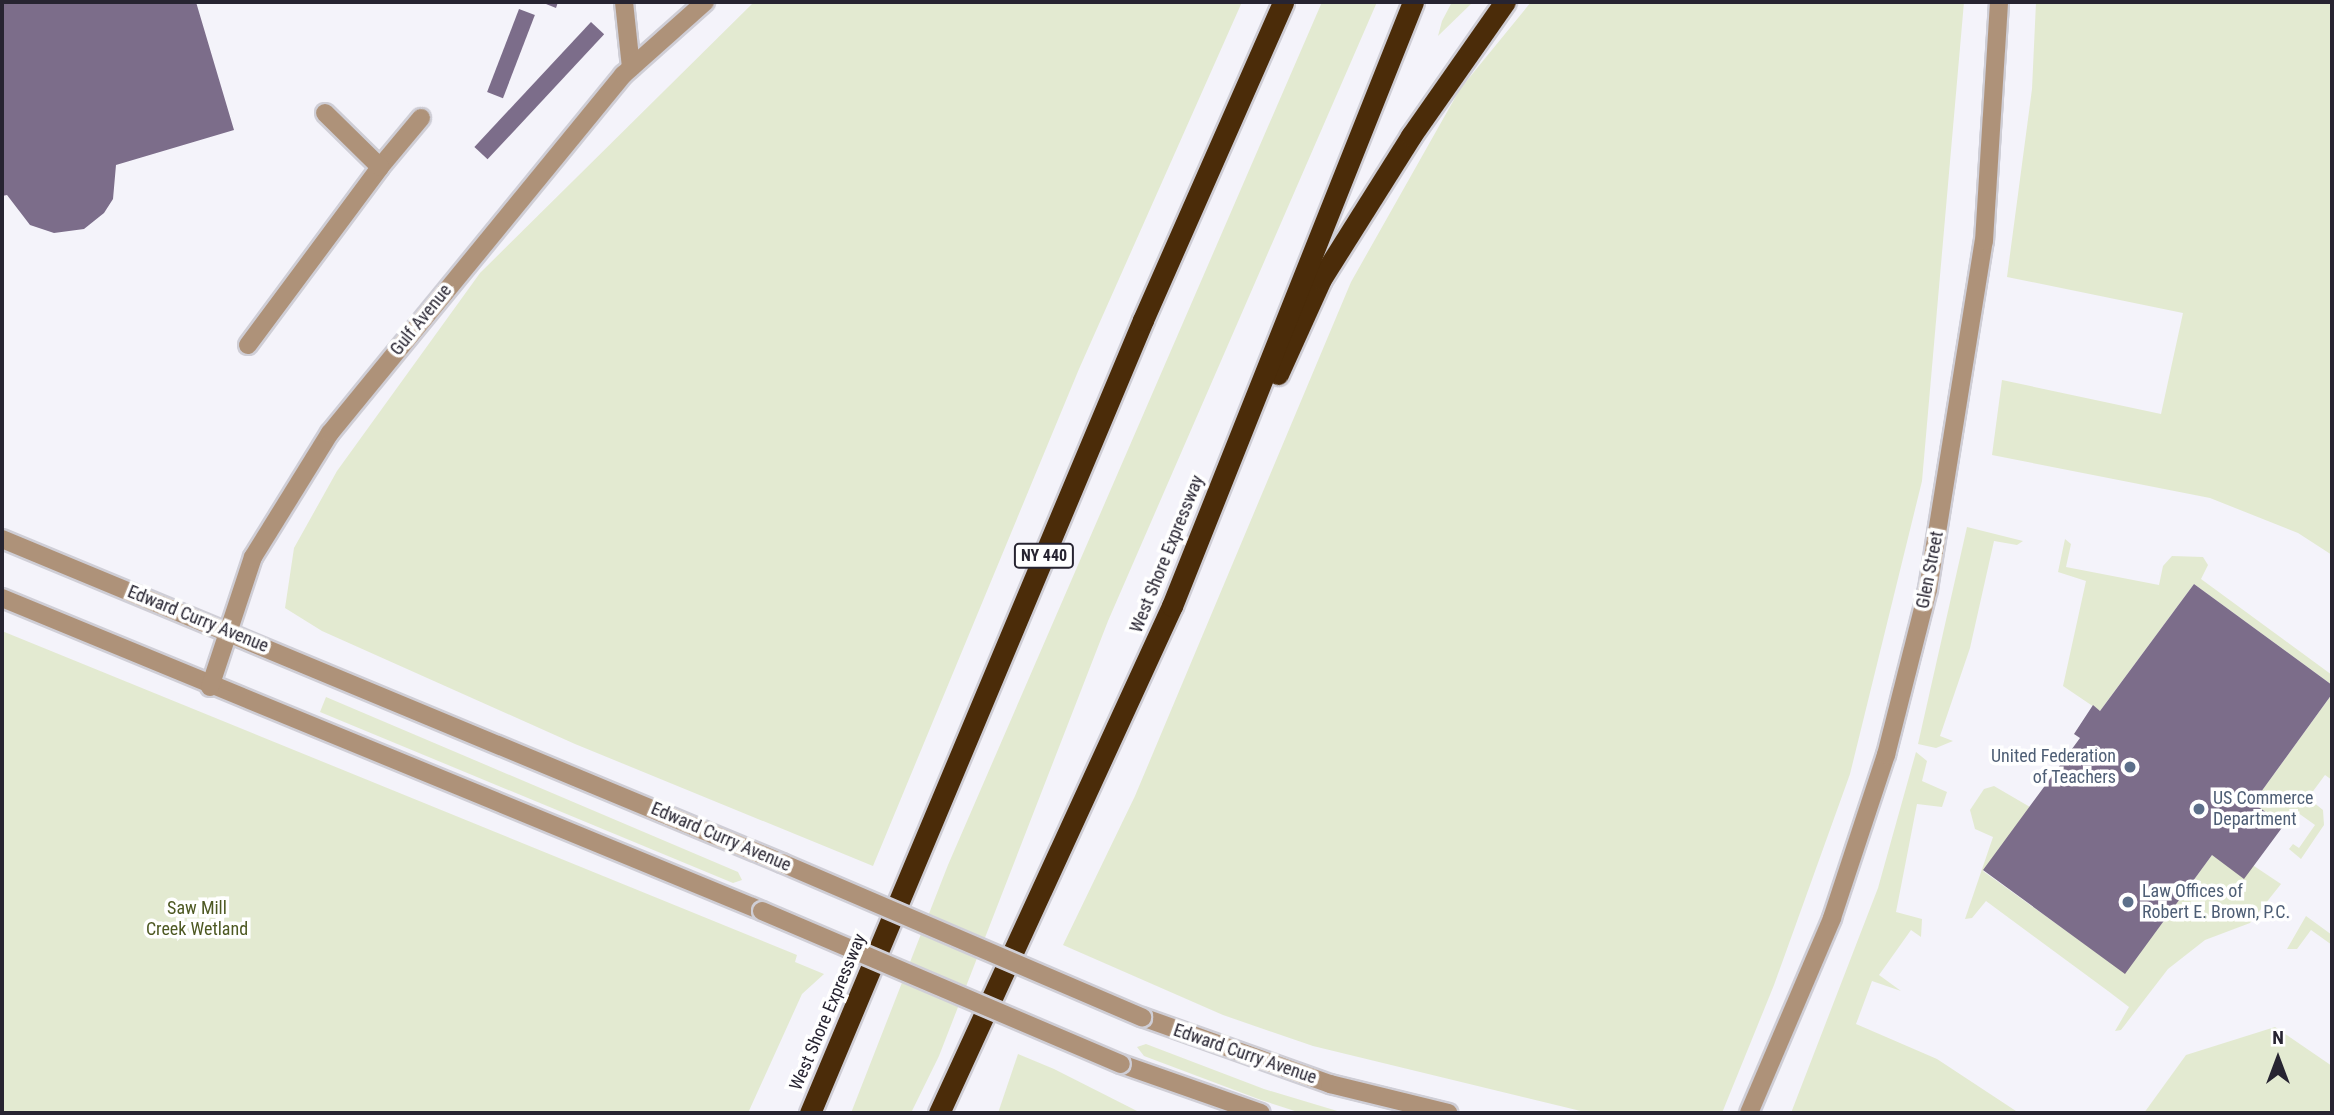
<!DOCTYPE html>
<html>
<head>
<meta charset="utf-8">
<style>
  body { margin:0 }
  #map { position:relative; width:2334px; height:1115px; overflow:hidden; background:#f4f3fa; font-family:"Roboto Condensed",sans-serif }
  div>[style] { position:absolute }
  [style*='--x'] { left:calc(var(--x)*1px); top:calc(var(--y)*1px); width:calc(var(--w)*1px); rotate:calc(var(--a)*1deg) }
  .green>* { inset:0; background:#e3ead1 }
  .building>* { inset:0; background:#7c6d8a; transform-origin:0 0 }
  .roads { filter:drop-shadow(2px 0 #cfced6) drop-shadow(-2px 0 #cfced6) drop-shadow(0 2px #cfced6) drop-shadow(0 -2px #cfced6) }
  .minor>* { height:18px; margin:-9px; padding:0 9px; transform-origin:9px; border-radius:9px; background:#ae9279 }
  .highway>* { height:21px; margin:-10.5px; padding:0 10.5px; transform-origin:10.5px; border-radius:10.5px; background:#4b2c09 }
  .bridges { filter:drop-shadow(2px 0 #cfced6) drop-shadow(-2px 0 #cfced6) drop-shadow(0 2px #cfced6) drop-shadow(0 -2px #cfced6) }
  .minor-bridge>* { height:18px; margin:-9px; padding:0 9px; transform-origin:9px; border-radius:9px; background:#ae9279 }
  .dots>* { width:19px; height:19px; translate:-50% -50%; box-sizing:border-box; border:4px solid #fff; border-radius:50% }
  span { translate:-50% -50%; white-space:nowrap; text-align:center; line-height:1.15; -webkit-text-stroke:7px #fff; paint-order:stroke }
  .shield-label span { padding:2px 5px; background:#fff; border:2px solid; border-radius:5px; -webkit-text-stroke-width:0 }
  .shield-label { font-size:16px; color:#272431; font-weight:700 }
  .street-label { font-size:18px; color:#272431 }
  .service-label { font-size:18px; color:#4e5e75 }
  .right { translate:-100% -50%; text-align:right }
  .left { translate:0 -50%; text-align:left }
  .park-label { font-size:18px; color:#4d5822 }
  .frame { position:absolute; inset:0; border:4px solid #272431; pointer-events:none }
  .north { position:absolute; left:2243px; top:1024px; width:70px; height:70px; -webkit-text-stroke:5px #fff; paint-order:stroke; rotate:0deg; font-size:19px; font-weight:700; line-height:28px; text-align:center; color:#272431 }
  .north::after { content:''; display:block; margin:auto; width:24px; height:32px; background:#272431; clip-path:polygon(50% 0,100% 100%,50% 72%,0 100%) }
</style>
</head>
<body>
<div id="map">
  <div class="green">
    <div style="clip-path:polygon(754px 2px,1242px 2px,1079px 369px,873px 866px,575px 744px,322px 631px,285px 608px,294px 548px,337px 471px,480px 273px)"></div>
    <div style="clip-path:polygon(1322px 2px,1377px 2px,1108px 621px,939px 1056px,911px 1113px,851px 1113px,948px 865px)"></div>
    <div style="clip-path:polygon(1452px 2px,1473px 2px,1438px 36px,1442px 21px)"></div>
    <div style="clip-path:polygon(1531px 2px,1964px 2px,1922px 481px,1850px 774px,1774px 985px,1722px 1113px,1589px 1113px,1313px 1046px,1223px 1015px,1063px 945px,1135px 796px,1351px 282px,1460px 89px)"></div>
    <div style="clip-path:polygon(2036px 2px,2332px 2px,2332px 555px,2298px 533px,2210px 498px,1992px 455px,2002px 380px,2161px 414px,2183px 313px,2007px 277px,2032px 89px)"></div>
    <div style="clip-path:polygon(1967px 527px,2023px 541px,2017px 545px,1994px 541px,1970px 648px,1940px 736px,1953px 741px,1936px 748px,1918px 744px)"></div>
    <div style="clip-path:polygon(2065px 539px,2071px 544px,2066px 567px,2159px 585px,2163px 566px,2172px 556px,2203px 557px,2208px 565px,2201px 579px,2332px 675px,2332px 685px,2194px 584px,2100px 711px,2063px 686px,2086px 581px,2058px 572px)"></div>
    <div style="clip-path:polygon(2px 631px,797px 955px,795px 962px,824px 974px,802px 994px,748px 1113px,2px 1113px)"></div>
    <div style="clip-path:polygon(2332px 694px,2332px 780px,2325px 775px,2308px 798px,2323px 810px,2324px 825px,2301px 859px,2289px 849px,2293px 844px,2299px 848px,2315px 825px,2294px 810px,2284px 825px,2253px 803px)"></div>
    <div style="clip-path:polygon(326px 697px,738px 872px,742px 880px,733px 883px,320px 712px)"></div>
    <div style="clip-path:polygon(1916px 752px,1927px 761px,1922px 781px,1947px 792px,1942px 807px,1917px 804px,1896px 912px,1922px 919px,1921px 937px,1911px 930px,1879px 975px,1901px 991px,1872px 981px,1856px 1024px,1937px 1059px,2019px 1113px,1791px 1113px,1878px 888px)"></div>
    <div style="clip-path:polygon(1994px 786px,2030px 807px,1983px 871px,2125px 973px,2212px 855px,2254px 866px,2281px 884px,2250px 923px,2205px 940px,2168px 969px,2121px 1030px,2115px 1031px,2129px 1007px,2108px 991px,1986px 901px,1972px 918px,1965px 919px,1993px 837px,1975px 829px,1970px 810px,1984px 789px)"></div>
    <div style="clip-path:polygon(2306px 916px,2332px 935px,2332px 945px,2311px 930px,2297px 949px,2287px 949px)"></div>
    <div style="clip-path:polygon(2275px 1027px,2332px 1066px,2332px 1113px,2144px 1113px,2186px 1055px)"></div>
    <div style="clip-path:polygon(1146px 1044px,1264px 1089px,1344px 1113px,1301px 1113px,1261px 1100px,1144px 1056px,1137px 1047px)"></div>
    <div style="clip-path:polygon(1018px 1054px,1054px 1069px,1141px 1113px,998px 1113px)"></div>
  </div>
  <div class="building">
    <div style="clip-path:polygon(2px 2px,196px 2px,234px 130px,116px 165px,113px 199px,104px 213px,84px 229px,54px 233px,30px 225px,7px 195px,2px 196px)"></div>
    <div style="clip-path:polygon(541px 2px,558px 2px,556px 8px)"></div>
    <div style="left:519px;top:9px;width:17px;height:89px;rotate:21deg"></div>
    <div style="left:591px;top:22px;width:18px;height:171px;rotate:43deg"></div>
    <div style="clip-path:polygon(2194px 584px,2332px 685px,2332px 694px,2253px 803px,2284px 825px,2244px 879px,2212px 855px,2125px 974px,1983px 870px,2080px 738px,2074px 734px,2093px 705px,2100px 711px)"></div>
  </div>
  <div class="roads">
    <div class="minor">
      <div style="--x:624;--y:2;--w:66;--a:83.9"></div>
      <div style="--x:380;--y:167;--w:64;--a:-50.1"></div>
      <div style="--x:248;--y:345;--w:222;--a:-53.4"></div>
      <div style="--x:380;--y:167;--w:77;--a:-135.5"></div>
      <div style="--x:2;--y:539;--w:845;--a:22.56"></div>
      <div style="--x:2;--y:598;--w:822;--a:22.38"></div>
      <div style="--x:210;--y:687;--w:137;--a:-71.7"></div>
      <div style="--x:253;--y:557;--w:146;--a:-58.2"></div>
      <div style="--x:330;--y:433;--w:463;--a:-50.7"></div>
      <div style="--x:623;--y:75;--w:110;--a:-41.7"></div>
      <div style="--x:1142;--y:1017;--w:200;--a:19.6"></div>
      <div style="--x:1330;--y:1084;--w:122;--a:13.8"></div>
      <div style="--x:1121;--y:1064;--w:148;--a:19.3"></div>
      <div style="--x:1749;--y:1113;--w:212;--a:-66.9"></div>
      <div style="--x:1832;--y:918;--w:172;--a:-71.7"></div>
      <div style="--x:1886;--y:755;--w:171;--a:-75.8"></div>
      <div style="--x:1928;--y:589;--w:352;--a:-80.9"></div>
      <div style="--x:1984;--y:241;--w:239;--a:-86.4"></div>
    </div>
    <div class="highway">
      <div style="--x:1278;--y:374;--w:104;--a:-65.6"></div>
      <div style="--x:1321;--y:279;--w:169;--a:-57.8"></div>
      <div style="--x:1411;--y:136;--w:164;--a:-55"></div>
      <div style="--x:810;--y:1113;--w:860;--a:-67.22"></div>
      <div style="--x:1143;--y:320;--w:347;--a:-66.2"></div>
      <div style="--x:939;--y:1113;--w:558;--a:-65.32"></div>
      <div style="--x:1172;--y:606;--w:650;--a:-68.25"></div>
    </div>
  </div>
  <div class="bridges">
    <div class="minor-bridge">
      <div style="--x:782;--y:863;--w:392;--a:23.2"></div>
      <div style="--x:762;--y:911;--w:390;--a:23.1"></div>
    </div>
  </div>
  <div class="dots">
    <div style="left:2130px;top:767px;background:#5c6f8a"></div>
    <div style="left:2199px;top:809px;background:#5c6f8a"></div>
    <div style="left:2128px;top:902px;background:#5c6f8a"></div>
  </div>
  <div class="shield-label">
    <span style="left:1044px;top:556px">NY 440</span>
  </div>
  <div class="street-label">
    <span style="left:421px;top:320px;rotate:-51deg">Gulf Avenue</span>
    <span style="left:1167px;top:554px;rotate:-68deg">West Shore Expressway</span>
    <span style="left:1930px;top:570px;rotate:-79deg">Glen Street</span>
    <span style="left:198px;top:619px;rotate:22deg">Edward Curry Avenue</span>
    <span style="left:721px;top:837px;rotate:23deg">Edward Curry Avenue</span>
    <span style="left:828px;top:1012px;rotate:-67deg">West Shore Expressway</span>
    <span style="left:1245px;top:1054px;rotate:19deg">Edward Curry Avenue</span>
  </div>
  <div class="service-label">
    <span class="right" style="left:2116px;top:767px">United Federation<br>of Teachers</span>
    <span class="left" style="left:2213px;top:809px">US Commerce<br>Department</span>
    <span class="left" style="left:2142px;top:902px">Law Offices of<br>Robert E. Brown, P.C.</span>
  </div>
  <div class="park-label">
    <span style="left:197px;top:919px">Saw Mill<br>Creek Wetland</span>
  </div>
  <div class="frame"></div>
  <div class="north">N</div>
</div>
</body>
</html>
